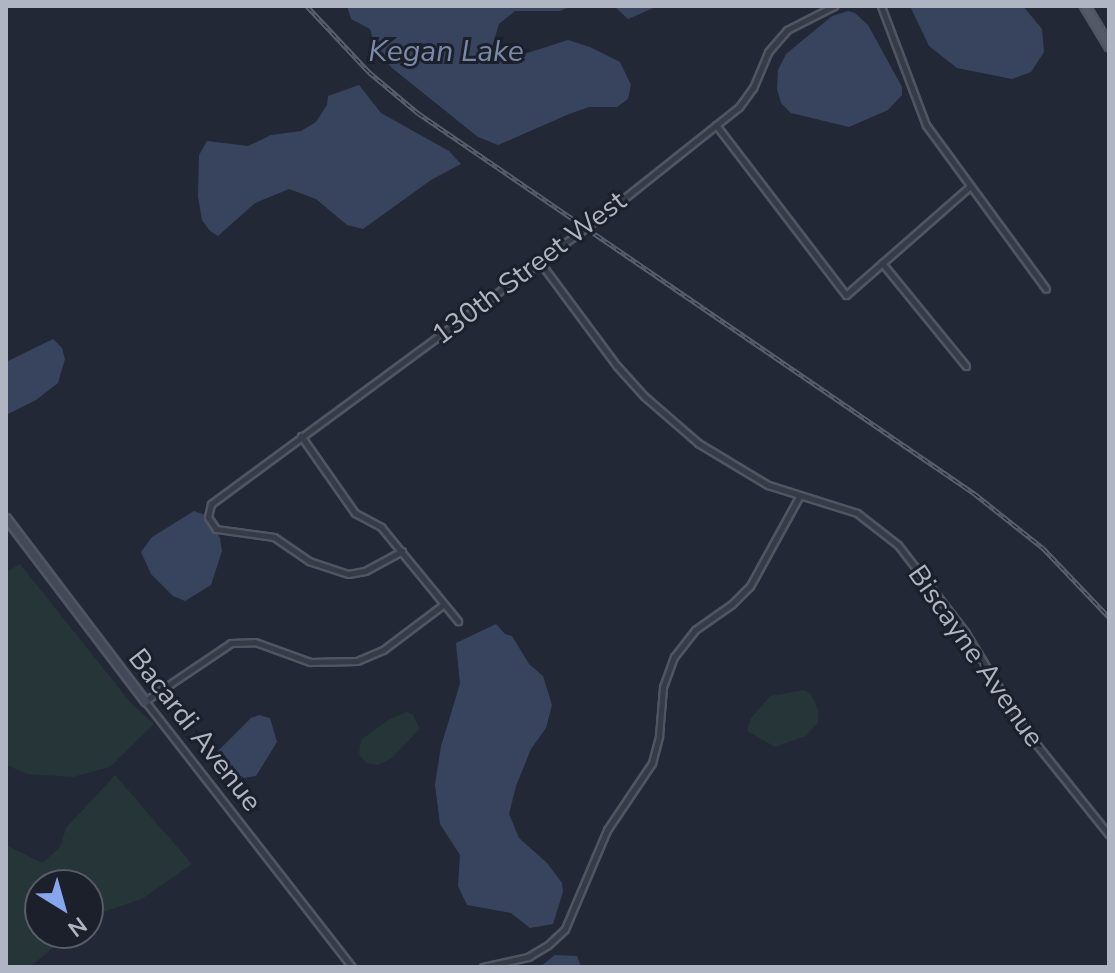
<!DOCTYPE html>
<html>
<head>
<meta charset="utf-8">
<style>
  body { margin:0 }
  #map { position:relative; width:1115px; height:973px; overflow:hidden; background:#222836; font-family:"Nunito Sans",sans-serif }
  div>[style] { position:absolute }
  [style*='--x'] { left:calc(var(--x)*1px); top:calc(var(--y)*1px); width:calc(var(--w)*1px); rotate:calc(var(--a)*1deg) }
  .green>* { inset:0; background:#253538 }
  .water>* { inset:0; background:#38445e }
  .roads { filter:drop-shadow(2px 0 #505561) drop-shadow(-2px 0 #505561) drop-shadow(0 2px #505561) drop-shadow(0 -2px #505561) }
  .street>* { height:5px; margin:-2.5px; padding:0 2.5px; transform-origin:2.5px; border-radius:2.5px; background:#353b47 }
  .secondary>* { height:7px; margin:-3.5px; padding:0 3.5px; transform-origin:3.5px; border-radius:3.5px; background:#434959 }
  .primary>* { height:8px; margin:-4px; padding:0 4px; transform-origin:4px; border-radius:4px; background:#535967 }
  .rail>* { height:5px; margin-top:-2.5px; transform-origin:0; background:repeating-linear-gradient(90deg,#1b202b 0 6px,#575e6d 0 12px); box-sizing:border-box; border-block:2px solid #575e6d }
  span { translate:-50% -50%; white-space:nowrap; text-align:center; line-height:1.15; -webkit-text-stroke:6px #1b202b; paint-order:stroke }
  .street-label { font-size:28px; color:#b0b5c3 }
  .water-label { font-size:30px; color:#7a89aa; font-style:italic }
  .frame { position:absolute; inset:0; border:8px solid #b0b5c3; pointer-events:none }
  .north { position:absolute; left:24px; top:869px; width:80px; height:80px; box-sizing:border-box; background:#1b202b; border:2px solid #575c68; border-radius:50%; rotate:143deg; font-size:22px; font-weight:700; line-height:32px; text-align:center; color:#b0b5c3 }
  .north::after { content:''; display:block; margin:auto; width:28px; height:36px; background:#88a6ef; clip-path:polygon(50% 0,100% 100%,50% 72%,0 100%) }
</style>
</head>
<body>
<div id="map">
  <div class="green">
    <div style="clip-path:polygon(20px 564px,131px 703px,154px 724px,110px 767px,73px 777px,28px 774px,6px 765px,6px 572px)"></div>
    <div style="clip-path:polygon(804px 690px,811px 694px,818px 710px,818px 723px,806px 736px,775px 747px,747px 731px,751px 718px,770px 696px)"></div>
    <div style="clip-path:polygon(407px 712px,413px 715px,420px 729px,392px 758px,378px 765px,366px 763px,359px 754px,361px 740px,388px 720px)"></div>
    <div style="clip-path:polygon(115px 775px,192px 864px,142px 899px,88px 917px,88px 885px,40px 885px,40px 933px,71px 933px,30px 967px,6px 967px,6px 845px,42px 863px,60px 847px,66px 828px)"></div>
  </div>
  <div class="water">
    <div style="clip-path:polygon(347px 6px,571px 6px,560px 11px,515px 11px,499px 24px,491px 50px,501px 57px,515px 57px,568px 40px,590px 47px,620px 62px,631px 85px,628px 99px,617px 107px,589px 107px,569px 114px,498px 145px,478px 137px,392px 68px,376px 50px,370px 29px,351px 19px)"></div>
    <div style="clip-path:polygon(614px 6px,658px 6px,628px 19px)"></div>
    <div style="clip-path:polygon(910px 6px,1023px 6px,1042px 29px,1044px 52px,1031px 72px,1012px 79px,957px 68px,929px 46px)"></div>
    <div style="clip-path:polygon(848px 11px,855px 13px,868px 25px,902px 87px,902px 95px,888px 110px,849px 127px,791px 113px,781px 103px,777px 89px,778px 70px,786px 54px,832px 16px)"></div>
    <div style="clip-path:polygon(359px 85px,381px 113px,449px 151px,461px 164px,431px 180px,363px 229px,347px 225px,316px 199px,289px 189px,255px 203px,218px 236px,210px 231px,202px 220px,198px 196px,199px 155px,207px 141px,248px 146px,271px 135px,301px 131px,316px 122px,327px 105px,328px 96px)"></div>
    <div style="clip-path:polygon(53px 339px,62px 348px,65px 359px,58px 383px,36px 400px,6px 415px,6px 362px)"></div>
    <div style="clip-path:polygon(194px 511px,205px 515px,220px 538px,222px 551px,211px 585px,185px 601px,173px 596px,151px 574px,141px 552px,152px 537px)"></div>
    <div style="clip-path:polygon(496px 624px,505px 634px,512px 636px,529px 664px,543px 676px,552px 705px,546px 728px,531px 749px,516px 786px,509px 814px,519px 838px,547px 863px,562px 883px,563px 892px,553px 924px,530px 928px,511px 913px,467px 905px,458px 886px,460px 855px,440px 824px,435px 785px,441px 746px,460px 684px,456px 643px)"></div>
    <div style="clip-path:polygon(259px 715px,270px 718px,277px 742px,256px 776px,244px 778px,225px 766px,218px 751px,251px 718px)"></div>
    <div style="clip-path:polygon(555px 955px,577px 956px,581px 967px,540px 967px)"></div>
  </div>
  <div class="roads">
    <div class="street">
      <div style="--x:881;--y:6;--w:127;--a:69.3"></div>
      <div style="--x:926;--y:125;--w:203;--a:53.8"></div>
      <div style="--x:716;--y:125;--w:214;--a:52.6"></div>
      <div style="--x:846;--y:295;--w:164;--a:-41.3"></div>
      <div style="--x:539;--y:261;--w:131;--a:53.4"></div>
      <div style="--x:617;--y:366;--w:40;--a:48"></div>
      <div style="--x:644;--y:396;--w:72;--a:41"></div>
      <div style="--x:698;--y:443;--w:82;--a:31"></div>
      <div style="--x:768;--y:485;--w:93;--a:17.5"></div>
      <div style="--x:857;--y:513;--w:52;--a:38"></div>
      <div style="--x:898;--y:545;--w:110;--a:52.4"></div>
      <div style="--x:965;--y:632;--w:115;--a:58.5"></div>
      <div style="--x:1025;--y:730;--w:134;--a:51.3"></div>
      <div style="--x:882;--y:263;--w:133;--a:50.8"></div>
      <div style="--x:301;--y:436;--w:94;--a:55"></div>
      <div style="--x:355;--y:513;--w:30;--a:28"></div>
      <div style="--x:381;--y:527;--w:122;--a:50.7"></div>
      <div style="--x:402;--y:551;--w:42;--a:151.6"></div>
      <div style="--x:365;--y:571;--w:17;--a:170"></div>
      <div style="--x:348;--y:574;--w:41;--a:-161.6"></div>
      <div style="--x:309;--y:561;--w:42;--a:-145.6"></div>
      <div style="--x:274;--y:537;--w:59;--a:-172.1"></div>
      <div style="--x:216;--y:529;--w:14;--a:-124"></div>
      <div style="--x:208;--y:517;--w:13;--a:-77"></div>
      <div style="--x:211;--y:504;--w:498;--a:-36.4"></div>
      <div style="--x:612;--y:208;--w:162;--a:-38.5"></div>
      <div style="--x:739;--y:107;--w:24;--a:-54"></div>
      <div style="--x:753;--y:88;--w:39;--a:-67"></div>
      <div style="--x:768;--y:52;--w:29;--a:-49"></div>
      <div style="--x:787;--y:30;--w:53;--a:-27.1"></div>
      <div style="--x:352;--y:967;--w:337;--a:-127.9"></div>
      <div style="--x:145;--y:701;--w:104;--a:-34"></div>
      <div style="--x:231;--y:643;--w:24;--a:-2"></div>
      <div style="--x:255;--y:642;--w:59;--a:20"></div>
      <div style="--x:310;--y:662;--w:47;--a:-1.2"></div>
      <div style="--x:357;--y:661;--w:28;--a:-23"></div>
      <div style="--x:383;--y:650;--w:76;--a:-37"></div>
      <div style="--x:483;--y:967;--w:46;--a:-12.5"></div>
      <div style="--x:528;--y:957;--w:23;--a:-31"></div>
      <div style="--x:548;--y:945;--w:23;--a:-43"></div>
      <div style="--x:565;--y:929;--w:108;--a:-67"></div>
      <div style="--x:607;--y:830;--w:81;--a:-56.1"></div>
      <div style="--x:652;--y:763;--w:28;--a:-75"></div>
      <div style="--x:659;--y:736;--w:49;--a:-85.3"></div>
      <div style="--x:663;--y:687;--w:32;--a:-70"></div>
      <div style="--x:674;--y:657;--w:34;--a:-52"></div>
      <div style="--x:695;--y:630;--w:45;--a:-35.1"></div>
      <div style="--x:732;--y:604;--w:25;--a:-45"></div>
      <div style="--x:750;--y:586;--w:102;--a:-61.2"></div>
    </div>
    <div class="secondary">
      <div style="--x:6;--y:518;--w:230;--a:52.8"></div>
    </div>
    <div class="primary">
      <div style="--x:1085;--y:6;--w:47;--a:59"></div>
    </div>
  </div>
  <div class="rail">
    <div style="--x:307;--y:6;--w:91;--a:46.8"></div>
    <div style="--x:369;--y:72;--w:64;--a:39.9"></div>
    <div style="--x:418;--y:113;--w:675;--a:34.37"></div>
    <div style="--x:975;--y:494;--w:87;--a:38.5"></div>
    <div style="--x:1043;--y:548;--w:95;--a:46.3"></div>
  </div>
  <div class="street-label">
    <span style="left:529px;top:268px;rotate:-37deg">130th Street West</span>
    <span style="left:976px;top:656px;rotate:55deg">Biscayne Avenue</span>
    <span style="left:195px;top:730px;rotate:52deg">Bacardi Avenue</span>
  </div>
  <div class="water-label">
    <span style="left:446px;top:52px">Kegan Lake</span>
  </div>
  <div class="frame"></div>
  <div class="north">N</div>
</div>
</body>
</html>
